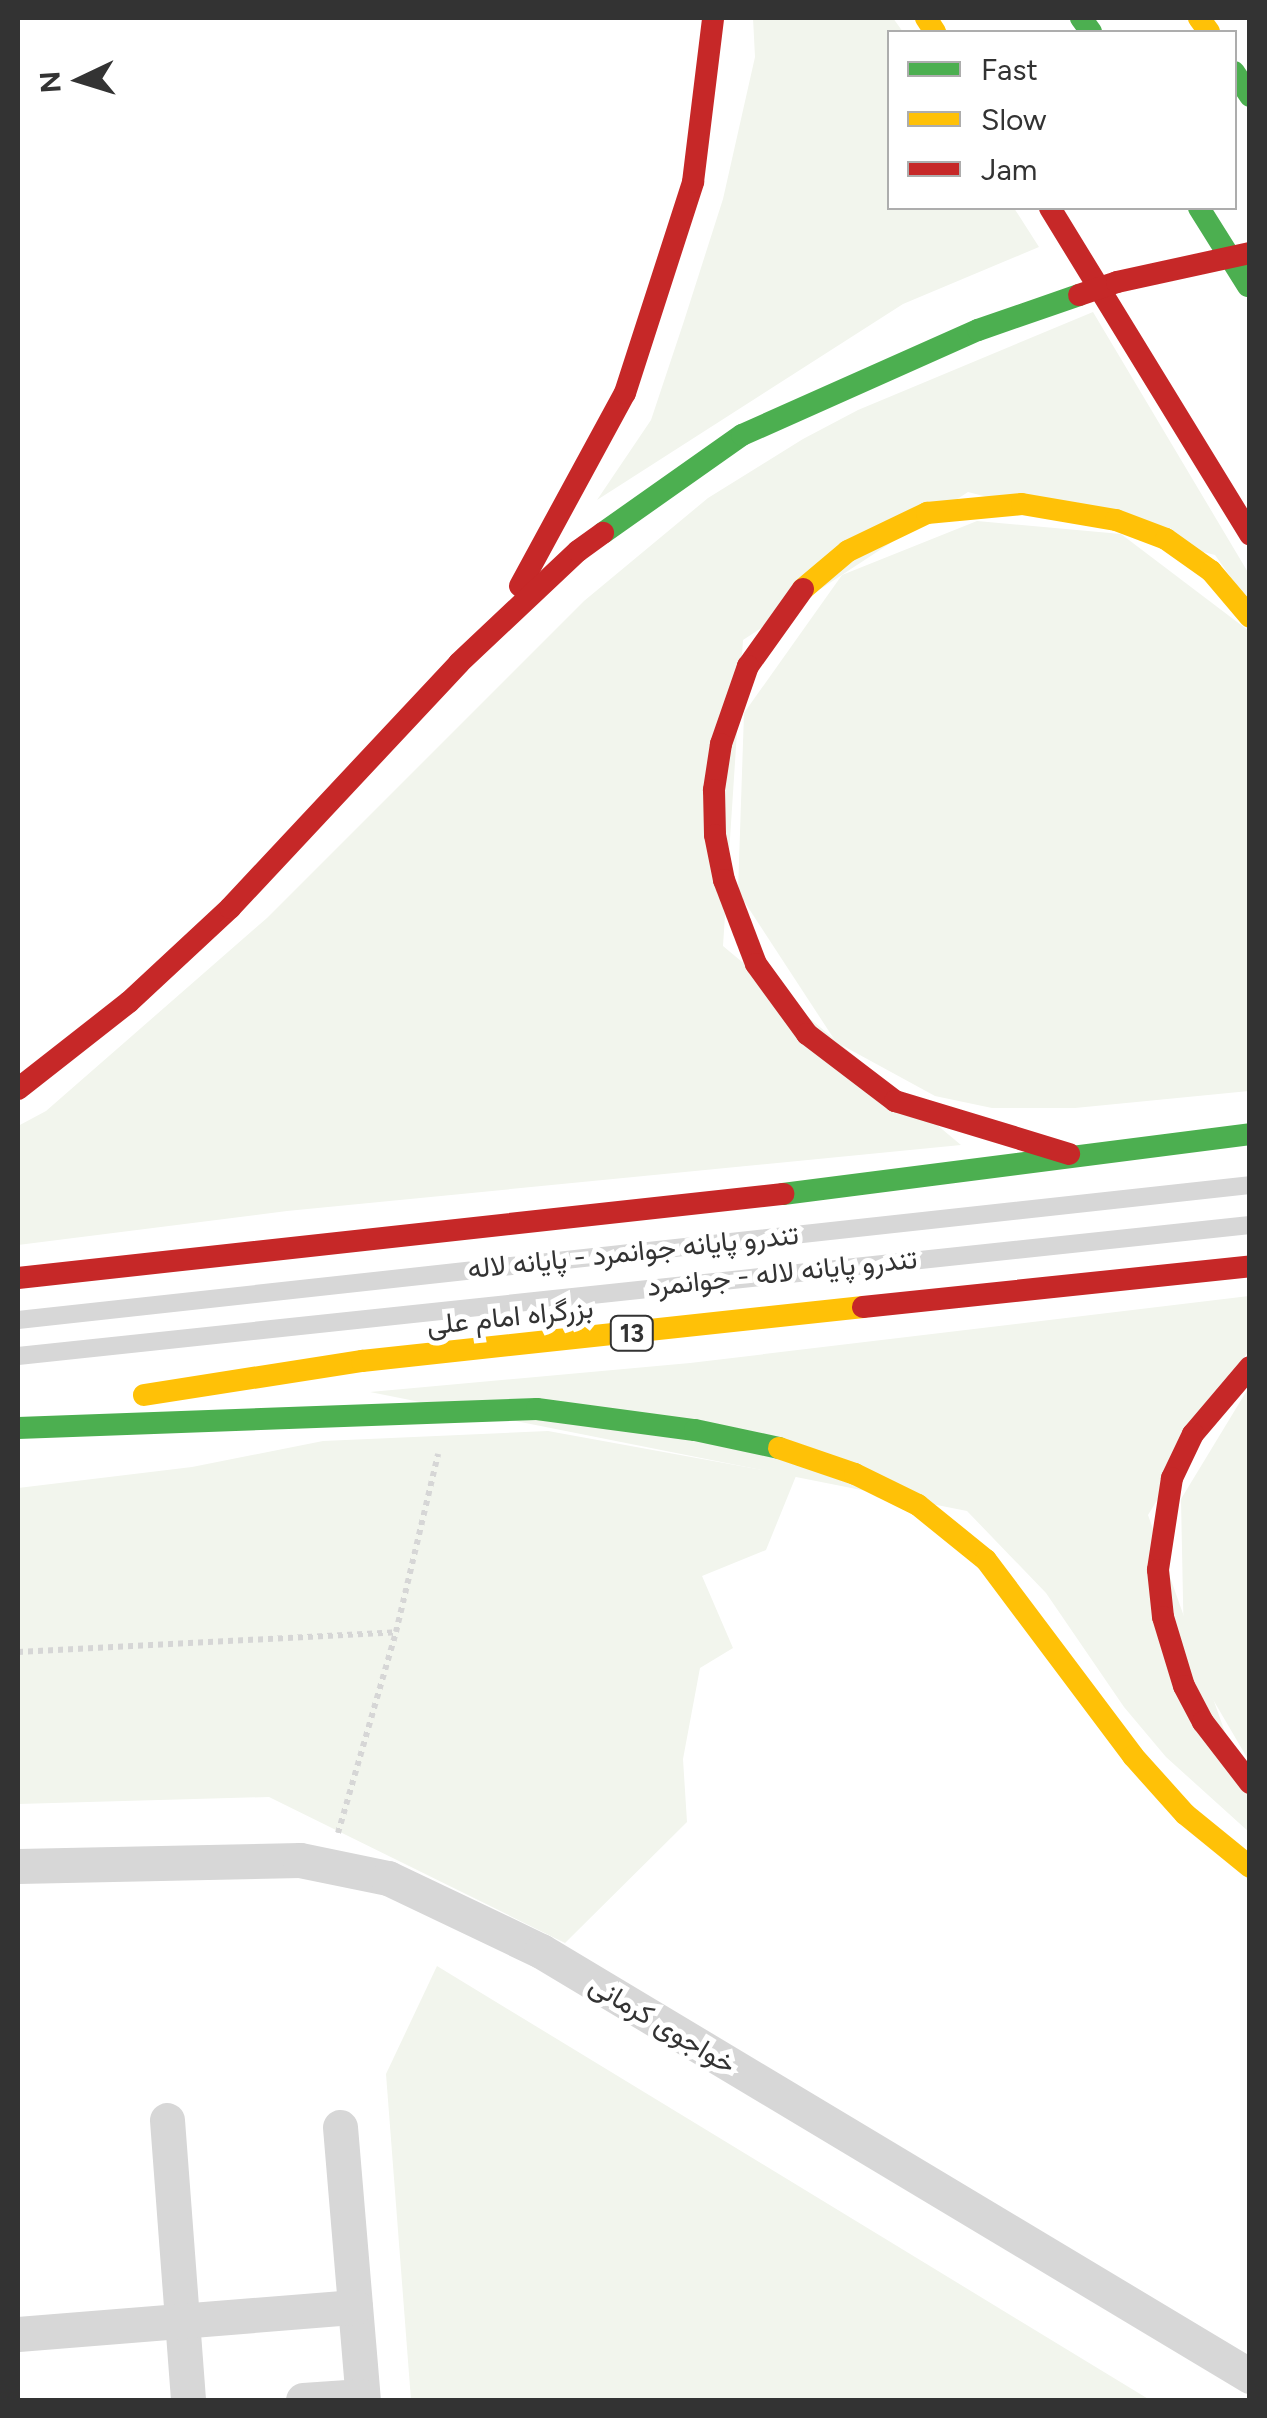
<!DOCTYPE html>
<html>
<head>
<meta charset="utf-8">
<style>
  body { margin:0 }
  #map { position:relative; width:1267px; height:2418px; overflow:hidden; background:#fff; font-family:Figtree,Vazirmatn,sans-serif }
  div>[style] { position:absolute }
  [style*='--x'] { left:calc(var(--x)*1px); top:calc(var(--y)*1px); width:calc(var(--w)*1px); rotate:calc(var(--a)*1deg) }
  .green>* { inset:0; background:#f2f5ed }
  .path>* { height:6px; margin-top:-3px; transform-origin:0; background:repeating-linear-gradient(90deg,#d6d6d6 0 5px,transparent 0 10px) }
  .lane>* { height:18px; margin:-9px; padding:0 9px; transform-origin:9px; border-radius:9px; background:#d7d7d7 }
  .street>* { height:35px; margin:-17.5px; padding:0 17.5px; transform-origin:17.5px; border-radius:17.5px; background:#d7d7d7 }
  .fast>* { height:22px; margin:-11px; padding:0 11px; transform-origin:11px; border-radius:11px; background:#4caf50 }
  .slow>* { height:22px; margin:-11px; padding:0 11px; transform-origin:11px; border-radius:11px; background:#ffc107 }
  .jam>* { height:22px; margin:-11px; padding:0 11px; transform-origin:11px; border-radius:11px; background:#c62828 }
  span { translate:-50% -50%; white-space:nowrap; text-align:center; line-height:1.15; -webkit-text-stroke:10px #fff; paint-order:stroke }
  .shield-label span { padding:2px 8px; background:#fff; border:2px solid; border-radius:8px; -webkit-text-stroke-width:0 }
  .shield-label { font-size:25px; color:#333; font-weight:700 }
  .street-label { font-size:28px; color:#333 }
  .frame { position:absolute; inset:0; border:20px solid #333; pointer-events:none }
  .legend { position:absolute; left:887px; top:30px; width:350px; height:180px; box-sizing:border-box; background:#fff; border:2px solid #adadad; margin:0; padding:12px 18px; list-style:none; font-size:30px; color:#333 }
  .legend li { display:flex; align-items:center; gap:20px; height:50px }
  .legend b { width:50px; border:2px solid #adadad }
  .north { position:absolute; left:30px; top:30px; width:100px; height:100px; -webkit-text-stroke:8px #fff; paint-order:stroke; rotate:266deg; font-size:28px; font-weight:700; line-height:40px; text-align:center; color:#333 }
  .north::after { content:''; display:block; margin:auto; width:35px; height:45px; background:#333; clip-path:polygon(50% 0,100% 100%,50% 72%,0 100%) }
</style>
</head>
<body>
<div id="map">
  <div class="green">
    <div style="clip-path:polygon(753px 18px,893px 18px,903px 32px,890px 32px,890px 208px,1014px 208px,1039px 247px,903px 304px,597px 500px,651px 420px,684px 321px,723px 199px,755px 57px)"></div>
    <div style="clip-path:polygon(1093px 312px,1249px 574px,1249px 603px,1215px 555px,968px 492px,743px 640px,723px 946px,961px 1145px,287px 1211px,18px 1245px,18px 1126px,46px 1111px,267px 918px,584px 601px,708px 498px,803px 439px,858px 410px)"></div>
    <div style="clip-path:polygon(977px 521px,1121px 534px,1249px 631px,1249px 1091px,1075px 1108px,992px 1108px,935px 1096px,836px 1042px,738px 892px,744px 713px,842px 575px)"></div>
    <div style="clip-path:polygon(1249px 1296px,1249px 1350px,1148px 1515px,1249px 1800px,1249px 1832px,1166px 1757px,1124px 1707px,1046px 1593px,967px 1511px,370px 1392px,690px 1363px)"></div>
    <div style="clip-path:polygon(1249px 1387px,1249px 1761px,1184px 1650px,1181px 1499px)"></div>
    <div style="clip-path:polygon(548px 1431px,796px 1476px,766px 1550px,702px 1576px,733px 1648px,700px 1668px,683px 1759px,687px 1822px,565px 1943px,269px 1797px,18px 1804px,18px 1488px,192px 1467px,323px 1441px)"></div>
    <div style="clip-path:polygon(437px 1966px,1150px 2400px,411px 2400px,386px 2074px)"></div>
  </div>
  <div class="path">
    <div style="--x:18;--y:1652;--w:379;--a:-3"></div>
    <div style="--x:338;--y:1833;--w:209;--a:-73.9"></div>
    <div style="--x:396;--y:1632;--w:183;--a:-76.7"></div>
  </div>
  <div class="lane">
    <div style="--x:18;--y:1320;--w:1239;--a:-6.25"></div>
    <div style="--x:18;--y:1356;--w:1239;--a:-6.07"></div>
  </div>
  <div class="street">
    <div style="--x:18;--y:1866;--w:282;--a:-1.2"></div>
    <div style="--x:300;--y:1860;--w:90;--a:11.6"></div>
    <div style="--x:388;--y:1878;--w:170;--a:25.5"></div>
    <div style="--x:541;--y:1951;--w:827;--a:30.94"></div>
    <div style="--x:167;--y:2120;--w:281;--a:85.7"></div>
    <div style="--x:340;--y:2127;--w:274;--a:85.2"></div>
    <div style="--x:18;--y:2334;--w:338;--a:-4.6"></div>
    <div style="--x:303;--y:2400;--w:59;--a:-3.9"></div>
  </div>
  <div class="fast">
    <div style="--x:1081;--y:18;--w:17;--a:54"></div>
    <div style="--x:1234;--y:72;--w:29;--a:56"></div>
    <div style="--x:1199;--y:208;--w:92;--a:57.9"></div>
    <div style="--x:603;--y:533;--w:170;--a:-35.2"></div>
    <div style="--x:742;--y:435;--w:258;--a:-24"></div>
    <div style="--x:978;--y:330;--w:107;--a:-19.1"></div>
    <div style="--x:783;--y:1194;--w:471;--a:-7.3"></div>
    <div style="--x:18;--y:1428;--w:519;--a:-2.1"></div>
    <div style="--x:537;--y:1409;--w:159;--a:7.6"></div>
    <div style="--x:695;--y:1430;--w:86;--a:12.1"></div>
  </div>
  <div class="slow">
    <div style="--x:926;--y:18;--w:17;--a:57"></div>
    <div style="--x:1199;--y:18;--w:17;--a:54"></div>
    <div style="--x:803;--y:589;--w:59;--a:-40.2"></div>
    <div style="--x:848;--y:551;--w:88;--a:-25.7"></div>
    <div style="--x:927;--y:513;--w:95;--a:-5.4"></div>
    <div style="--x:1022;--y:504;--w:95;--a:9.7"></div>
    <div style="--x:1116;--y:520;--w:53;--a:20.8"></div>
    <div style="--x:1166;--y:539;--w:55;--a:35.4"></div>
    <div style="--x:1211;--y:571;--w:60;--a:49.7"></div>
    <div style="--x:144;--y:1395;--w:221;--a:-8.9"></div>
    <div style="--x:362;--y:1361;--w:504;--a:-6.15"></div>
    <div style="--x:779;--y:1448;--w:80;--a:18.9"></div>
    <div style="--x:855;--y:1474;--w:70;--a:26.2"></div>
    <div style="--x:918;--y:1505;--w:87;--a:39"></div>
    <div style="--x:986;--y:1560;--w:245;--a:53.1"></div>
    <div style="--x:1133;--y:1756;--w:78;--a:48.1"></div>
    <div style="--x:1185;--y:1814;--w:84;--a:39.2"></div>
  </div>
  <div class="jam">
    <div style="--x:1050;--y:208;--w:383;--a:58.5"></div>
    <div style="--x:1079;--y:295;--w:40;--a:-18.9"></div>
    <div style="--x:1117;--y:282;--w:136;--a:-12.3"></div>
    <div style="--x:520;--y:586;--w:220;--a:-61.5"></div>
    <div style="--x:625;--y:393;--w:222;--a:-72.1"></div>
    <div style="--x:693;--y:182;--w:165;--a:-83"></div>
    <div style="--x:803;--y:589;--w:95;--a:125.5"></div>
    <div style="--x:748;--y:666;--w:83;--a:109.1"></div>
    <div style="--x:721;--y:744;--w:47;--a:98.7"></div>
    <div style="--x:714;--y:790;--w:45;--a:88.7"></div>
    <div style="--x:715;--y:835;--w:46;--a:78.7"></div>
    <div style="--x:724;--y:880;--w:90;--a:69.1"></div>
    <div style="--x:756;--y:964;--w:87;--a:53.9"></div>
    <div style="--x:807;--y:1034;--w:111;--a:37.3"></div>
    <div style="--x:895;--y:1101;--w:182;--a:16.9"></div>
    <div style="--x:18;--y:1089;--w:141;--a:-38.1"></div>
    <div style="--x:129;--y:1002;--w:138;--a:-42.9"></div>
    <div style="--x:230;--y:908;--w:335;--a:-46.9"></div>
    <div style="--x:459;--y:663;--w:163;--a:-43.3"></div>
    <div style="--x:578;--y:551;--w:31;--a:-36"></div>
    <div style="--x:18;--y:1278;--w:770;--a:-6.27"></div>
    <div style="--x:863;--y:1307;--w:389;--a:-6"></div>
    <div style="--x:1250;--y:1367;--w:88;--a:130.4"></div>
    <div style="--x:1193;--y:1434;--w:49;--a:115.5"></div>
    <div style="--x:1172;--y:1478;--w:93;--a:98.7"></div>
    <div style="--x:1158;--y:1570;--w:47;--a:83.9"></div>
    <div style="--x:1163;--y:1617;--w:72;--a:73.1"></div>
    <div style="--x:1184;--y:1686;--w:41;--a:62.2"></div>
    <div style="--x:1203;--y:1722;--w:77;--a:52.4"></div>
  </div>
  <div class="shield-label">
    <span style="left:632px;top:1333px">13</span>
  </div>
  <div class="street-label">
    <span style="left:633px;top:1251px;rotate:-6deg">تندرو پایانه جوانمرد - پایانه لاله</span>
    <span style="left:782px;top:1272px;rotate:-6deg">تندرو پایانه لاله - جوانمرد</span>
    <span style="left:510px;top:1316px;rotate:-6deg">بزرگراه امام علی</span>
    <span style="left:663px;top:2024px;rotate:31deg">خواجوی کرمانی</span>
  </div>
  <div class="frame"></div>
  <ul class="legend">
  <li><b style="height:12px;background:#4caf50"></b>Fast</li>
  <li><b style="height:12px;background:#ffc107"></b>Slow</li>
  <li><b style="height:12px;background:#c62828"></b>Jam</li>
  </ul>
  <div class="north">N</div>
</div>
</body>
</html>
